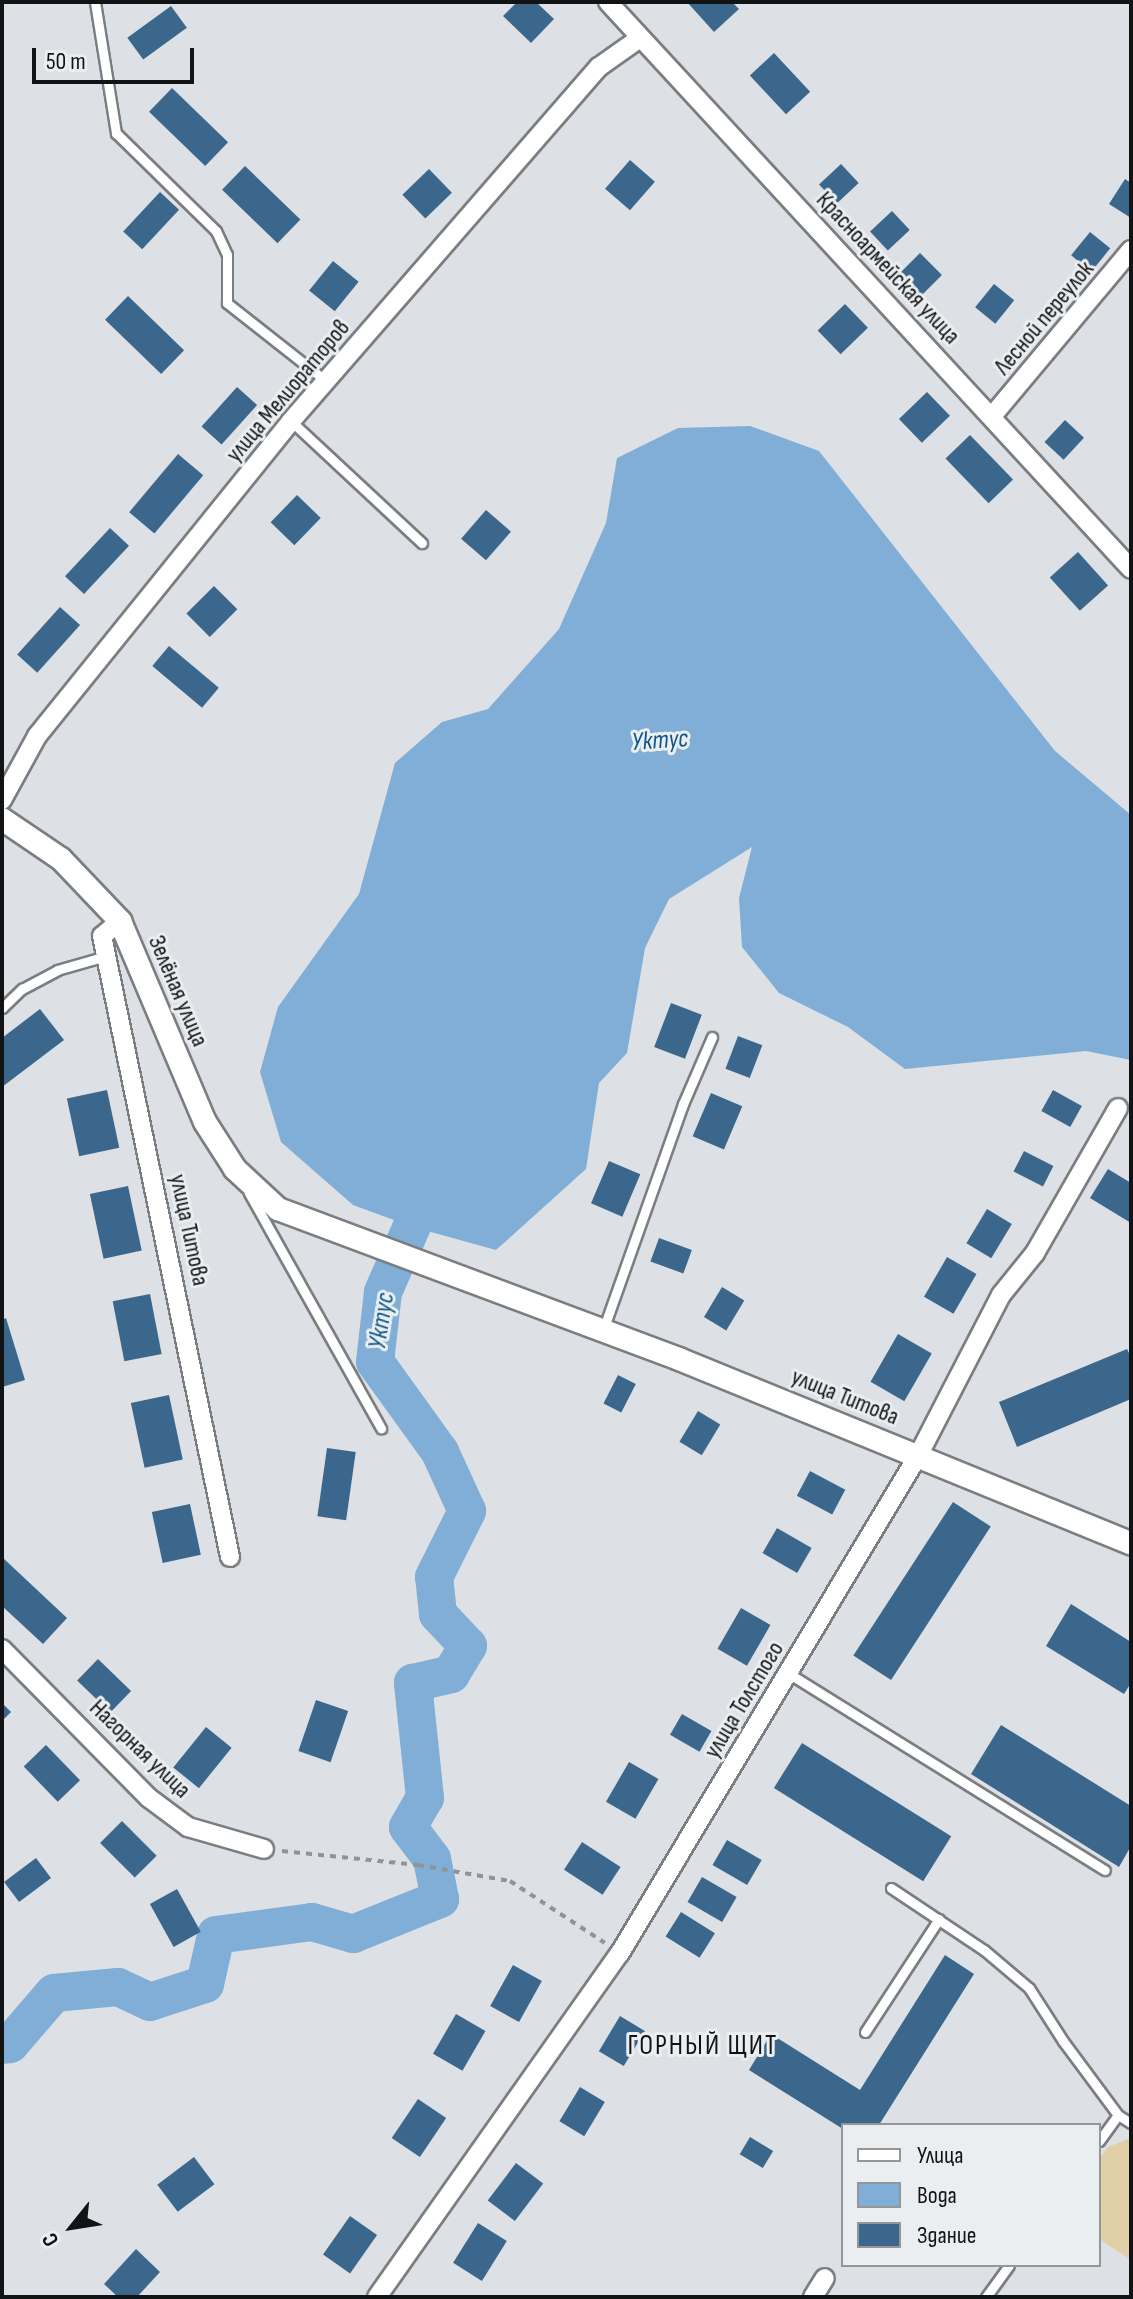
<!DOCTYPE html>
<html>
<head>
<meta charset="utf-8">
<style>
  body { margin:0 }
  #map { position:relative; width:1133px; height:2299px; overflow:hidden; background:#dde0e4; font-family:"Sofia Sans Condensed",sans-serif }
  div>[style] { position:absolute }
  [style*='--x'] { left:calc(var(--x)*1px); top:calc(var(--y)*1px); width:calc(var(--w)*1px); rotate:calc(var(--a)*1deg) }
  .green>* { inset:0; background:#e1d0a7 }
  .water>* { inset:0; background:#80aed6 }
  .river>* { height:38px; margin:-19px; padding:0 19px; transform-origin:19px; border-radius:19px; background:#80aed6 }
  .building>* { inset:0; background:#3c678c; transform-origin:0 0 }
  .path>* { height:4px; margin-top:-2px; transform-origin:0; background:repeating-linear-gradient(90deg,#919396 0 6px,transparent 0 12px) }
  .roads { filter:drop-shadow(2px 0 #7b7e81) drop-shadow(-2px 0 #7b7e81) drop-shadow(0 2px #7b7e81) drop-shadow(0 -2px #7b7e81) }
  .service>* { height:9px; margin:-4.5px; padding:0 4.5px; transform-origin:4.5px; border-radius:4.5px; background:#fff }
  .minor>* { height:18px; margin:-9px; padding:0 9px; transform-origin:9px; border-radius:9px; background:#fff }
  .tertiary>* { height:22px; margin:-11px; padding:0 11px; transform-origin:11px; border-radius:11px; background:#fff }
  span { translate:-50% -50%; white-space:nowrap; text-align:center; line-height:1.15; -webkit-text-stroke:6px #eaeef1; paint-order:stroke }
  .street-label { font-size:24px; color:#121314 }
  .water-label { font-size:26px; color:#0e5789; font-style:italic }
  .quarter-label { font-size:28px; color:#121314; letter-spacing:2px }
  .frame { position:absolute; inset:0; border:4px solid #121314; pointer-events:none }
  .legend { position:absolute; left:841px; top:2123px; width:260px; height:144px; box-sizing:border-box; background:#eaeef1; border:2px solid #949699; margin:0; padding:10px 14px; list-style:none; font-size:24px; color:#121314 }
  .legend li { display:flex; align-items:center; gap:16px; height:40px }
  .legend b { width:40px; border:2px solid #949699 }
  .north { position:absolute; left:32px; top:2187px; width:80px; height:80px; -webkit-text-stroke:6px #eaeef1; paint-order:stroke; rotate:240deg; font-size:22px; font-weight:700; line-height:32px; text-align:center; color:#121314 }
  .north::after { content:''; display:block; margin:auto; width:28px; height:36px; background:#121314; clip-path:polygon(50% 0,100% 100%,50% 72%,0 100%) }
  .scale { position:absolute; left:32px; top:48px; width:162px; height:36px; box-sizing:border-box; border:4px solid #121314; border-top:0; padding-left:10px; font-size:24px; line-height:28px; white-space:nowrap; color:#121314; -webkit-text-stroke:6px #eaeef1; paint-order:stroke }
</style>
</head>
<body>
<div id="map">
  <div class="green">
    <div style="clip-path:polygon(1128px 2139px,1131px 2142px,1131px 2260px,1099px 2239px,1099px 2159px,1108px 2147px)"></div>
  </div>
  <div class="water">
    <div style="clip-path:polygon(750px 426px,819px 451px,1055px 751px,1131px 815px,1131px 1060px,1086px 1051px,905px 1069px,848px 1027px,779px 993px,742px 947px,739px 898px,752px 847px,669px 899px,645px 948px,627px 1053px,599px 1083px,586px 1169px,496px 1250px,413px 1227px,353px 1205px,281px 1142px,260px 1072px,278px 1007px,359px 894px,395px 763px,442px 722px,488px 709px,559px 629px,606px 523px,617px 458px,678px 428px)"></div>
  </div>
  <div class="river">
    <div style="--x:2;--y:2045;--w:8;--a:-7"></div>
    <div style="--x:10;--y:2044;--w:67;--a:-49.2"></div>
    <div style="--x:54;--y:1993;--w:64;--a:-5.4"></div>
    <div style="--x:118;--y:1987;--w:35;--a:25"></div>
    <div style="--x:150;--y:2002;--w:58;--a:-18.1"></div>
    <div style="--x:205;--y:1984;--w:50;--a:-77.3"></div>
    <div style="--x:216;--y:1935;--w:97;--a:-7.7"></div>
    <div style="--x:312;--y:1922;--w:43;--a:16.3"></div>
    <div style="--x:353;--y:1934;--w:94;--a:-21.9"></div>
    <div style="--x:440;--y:1899;--w:41;--a:-101.3"></div>
    <div style="--x:432;--y:1859;--w:40;--a:-127"></div>
    <div style="--x:408;--y:1827;--w:34;--a:-60"></div>
    <div style="--x:425;--y:1798;--w:116;--a:-96"></div>
    <div style="--x:413;--y:1683;--w:39;--a:-13"></div>
    <div style="--x:451;--y:1674;--w:33;--a:-59"></div>
    <div style="--x:468;--y:1646;--w:44;--a:-133.2"></div>
    <div style="--x:438;--y:1614;--w:37;--a:-96"></div>
    <div style="--x:434;--y:1577;--w:74;--a:-63.4"></div>
    <div style="--x:467;--y:1511;--w:65;--a:-114.6"></div>
    <div style="--x:440;--y:1452;--w:111;--a:-125.8"></div>
    <div style="--x:375;--y:1362;--w:70;--a:-83.5"></div>
    <div style="--x:383;--y:1292;--w:124;--a:-66.3"></div>
  </div>
  <div class="building">
    <div style="clip-path:polygon(517px 2px,536px 2px,554px 19px,531px 43px,503px 16px)"></div>
    <div style="clip-path:polygon(687px 2px,732px 2px,739px 9px,714px 32px)"></div>
    <div style="left:171px;top:6px;width:27px;height:54px;rotate:54deg"></div>
    <div style="left:774px;top:53px;width:53px;height:33px;rotate:47deg"></div>
    <div style="left:172px;top:88px;width:78px;height:33px;rotate:44deg"></div>
    <div style="left:630px;top:160px;width:33px;height:38px;rotate:41deg"></div>
    <div style="left:841px;top:164px;width:26px;height:30px;rotate:47deg"></div>
    <div style="left:245px;top:166px;width:77px;height:33px;rotate:44deg"></div>
    <div style="left:429px;top:169px;width:33px;height:37px;rotate:46deg"></div>
    <div style="clip-path:polygon(1125px 179px,1131px 183px,1131px 218px,1109px 204px)"></div>
    <div style="left:160px;top:192px;width:26px;height:54px;rotate:43deg"></div>
    <div style="left:892px;top:211px;width:26px;height:30px;rotate:47deg"></div>
    <div style="left:1090px;top:232px;width:26px;height:30px;rotate:39deg"></div>
    <div style="left:920px;top:253px;width:31px;height:36px;rotate:45deg"></div>
    <div style="left:333px;top:261px;width:33px;height:38px;rotate:39deg"></div>
    <div style="left:994px;top:284px;width:26px;height:30px;rotate:39deg"></div>
    <div style="left:128px;top:296px;width:78px;height:33px;rotate:44deg"></div>
    <div style="left:845px;top:304px;width:33px;height:38px;rotate:46deg"></div>
    <div style="left:237px;top:387px;width:27px;height:53px;rotate:42deg"></div>
    <div style="left:927px;top:392px;width:33px;height:39px;rotate:46deg"></div>
    <div style="left:1065px;top:420px;width:26px;height:30px;rotate:43deg"></div>
    <div style="left:970px;top:435px;width:62px;height:34px;rotate:46deg"></div>
    <div style="left:178px;top:454px;width:33px;height:76px;rotate:40deg"></div>
    <div style="left:297px;top:495px;width:33px;height:38px;rotate:44deg"></div>
    <div style="left:486px;top:510px;width:33px;height:38px;rotate:41deg"></div>
    <div style="left:110px;top:528px;width:26px;height:66px;rotate:43deg"></div>
    <div style="left:1078px;top:552px;width:45px;height:38px;rotate:48deg"></div>
    <div style="left:214px;top:586px;width:33px;height:39px;rotate:45deg"></div>
    <div style="left:60px;top:607px;width:27px;height:64px;rotate:42deg"></div>
    <div style="left:169px;top:646px;width:65px;height:26px;rotate:40deg"></div>
    <div style="left:671px;top:1003px;width:33px;height:47px;rotate:21deg"></div>
    <div style="clip-path:polygon(40px 1009px,64px 1040px,2px 1087px,2px 1038px)"></div>
    <div style="left:738px;top:1036px;width:26px;height:35px;rotate:21deg"></div>
    <div style="left:107px;top:1090px;width:59px;height:41px;rotate:78deg"></div>
    <div style="left:1053px;top:1090px;width:33px;height:24px;rotate:29deg"></div>
    <div style="left:711px;top:1093px;width:34px;height:47px;rotate:23deg"></div>
    <div style="left:1024px;top:1151px;width:33px;height:23px;rotate:27deg"></div>
    <div style="left:609px;top:1161px;width:34px;height:46px;rotate:23deg"></div>
    <div style="clip-path:polygon(1108px 1169px,1131px 1183px,1131px 1223px,1090px 1198px)"></div>
    <div style="left:128px;top:1186px;width:66px;height:39px;rotate:78deg"></div>
    <div style="left:987px;top:1209px;width:29px;height:40px;rotate:31deg"></div>
    <div style="left:659px;top:1238px;width:35px;height:25px;rotate:20deg"></div>
    <div style="left:947px;top:1257px;width:34px;height:46px;rotate:30deg"></div>
    <div style="left:722px;top:1287px;width:26px;height:35px;rotate:31deg"></div>
    <div style="left:150px;top:1294px;width:61px;height:38px;rotate:79deg"></div>
    <div style="clip-path:polygon(6px 1318px,25px 1380px,2px 1387px,2px 1320px)"></div>
    <div style="left:898px;top:1334px;width:39px;height:55px;rotate:30deg"></div>
    <div style="clip-path:polygon(1127px 1349px,1131px 1357px,1131px 1399px,1017px 1447px,999px 1402px)"></div>
    <div style="left:618px;top:1375px;width:20px;height:32px;rotate:27deg"></div>
    <div style="left:169px;top:1395px;width:66px;height:39px;rotate:78deg"></div>
    <div style="left:698px;top:1411px;width:26px;height:36px;rotate:31deg"></div>
    <div style="left:327px;top:1448px;width:29px;height:69px;rotate:8deg"></div>
    <div style="left:810px;top:1471px;width:40px;height:28px;rotate:28deg"></div>
    <div style="left:953px;top:1502px;width:45px;height:183px;rotate:33deg"></div>
    <div style="left:190px;top:1504px;width:52px;height:39px;rotate:78deg"></div>
    <div style="left:777px;top:1528px;width:40px;height:29px;rotate:30deg"></div>
    <div style="clip-path:polygon(2px 1557px,67px 1618px,43px 1644px,2px 1606px)"></div>
    <div style="clip-path:polygon(1071px 1604px,1131px 1642px,1131px 1683px,1124px 1694px,1046px 1646px)"></div>
    <div style="left:741px;top:1608px;width:34px;height:47px;rotate:30deg"></div>
    <div style="left:98px;top:1659px;width:46px;height:30px;rotate:44deg"></div>
    <div style="left:316px;top:1700px;width:34px;height:54px;rotate:19deg"></div>
    <div style="clip-path:polygon(2px 1703px,11px 1712px,2px 1721px)"></div>
    <div style="left:682px;top:1714px;width:34px;height:24px;rotate:30deg"></div>
    <div style="clip-path:polygon(1001px 1725px,1131px 1806px,1131px 1846px,1119px 1867px,971px 1774px)"></div>
    <div style="left:206px;top:1727px;width:33px;height:52px;rotate:39deg"></div>
    <div style="left:802px;top:1743px;width:176px;height:53px;rotate:32deg"></div>
    <div style="left:46px;top:1745px;width:49px;height:31px;rotate:46deg"></div>
    <div style="left:629px;top:1762px;width:34px;height:46px;rotate:30deg"></div>
    <div style="left:122px;top:1821px;width:49px;height:31px;rotate:45deg"></div>
    <div style="left:727px;top:1840px;width:40px;height:29px;rotate:30deg"></div>
    <div style="left:582px;top:1842px;width:46px;height:33px;rotate:33deg"></div>
    <div style="left:36px;top:1858px;width:25px;height:40px;rotate:53deg"></div>
    <div style="left:702px;top:1877px;width:40px;height:29px;rotate:30deg"></div>
    <div style="left:177px;top:1889px;width:49px;height:31px;rotate:61deg"></div>
    <div style="left:681px;top:1912px;width:40px;height:29px;rotate:32deg"></div>
    <div style="clip-path:polygon(945px 1955px,974px 1974px,879px 2125px,843px 2125px,843px 2129px,749px 2070px,771px 2034px,860px 2090px)"></div>
    <div style="left:513px;top:1965px;width:33px;height:47px;rotate:29deg"></div>
    <div style="left:456px;top:2014px;width:34px;height:46px;rotate:30deg"></div>
    <div style="left:620px;top:2016px;width:29px;height:41px;rotate:31deg"></div>
    <div style="left:580px;top:2087px;width:29px;height:40px;rotate:31deg"></div>
    <div style="left:418px;top:2099px;width:34px;height:47px;rotate:34deg"></div>
    <div style="left:750px;top:2137px;width:27px;height:20px;rotate:31deg"></div>
    <div style="left:194px;top:2157px;width:34px;height:46px;rotate:53deg"></div>
    <div style="left:516px;top:2163px;width:34px;height:47px;rotate:37deg"></div>
    <div style="left:350px;top:2216px;width:33px;height:47px;rotate:35deg"></div>
    <div style="left:478px;top:2223px;width:34px;height:47px;rotate:32deg"></div>
    <div style="clip-path:polygon(136px 2249px,160px 2272px,137px 2297px,118px 2297px,104px 2284px)"></div>
  </div>
  <div class="path">
    <div style="--x:282;--y:1851;--w:137;--a:5.9"></div>
    <div style="--x:418;--y:1865;--w:93;--a:9.9"></div>
    <div style="--x:510;--y:1881;--w:113;--a:33.1"></div>
  </div>
  <div class="roads">
    <div class="service">
      <div style="--x:95;--y:2;--w:133;--a:80.9"></div>
      <div style="--x:116;--y:133;--w:140;--a:44.4"></div>
      <div style="--x:216;--y:231;--w:26;--a:65"></div>
      <div style="--x:227;--y:255;--w:48;--a:90"></div>
      <div style="--x:227;--y:303;--w:126;--a:38.2"></div>
      <div style="--x:291;--y:421;--w:179;--a:43"></div>
      <div style="--x:2;--y:1008;--w:28;--a:-44"></div>
      <div style="--x:22;--y:989;--w:40;--a:-28"></div>
      <div style="--x:57;--y:970;--w:51;--a:-15.9"></div>
      <div style="--x:249;--y:1193;--w:270;--a:60.7"></div>
      <div style="--x:603;--y:1330;--w:240;--a:-70.5"></div>
      <div style="--x:683;--y:1104;--w:73;--a:-66.6"></div>
      <div style="--x:788;--y:1673;--w:373;--a:31.9"></div>
      <div style="--x:891;--y:1888;--w:112;--a:33.7"></div>
      <div style="--x:984;--y:1950;--w:59;--a:40.2"></div>
      <div style="--x:1029;--y:1988;--w:63;--a:57.3"></div>
      <div style="--x:1063;--y:2041;--w:92;--a:53.4"></div>
      <div style="--x:1118;--y:2115;--w:15;--a:32"></div>
      <div style="--x:865;--y:2032;--w:135;--a:-56.8"></div>
      <div style="--x:1099;--y:2141;--w:32;--a:-54"></div>
      <div style="--x:986;--y:2297;--w:39;--a:-54"></div>
    </div>
    <div class="minor">
      <div style="--x:608;--y:2;--w:771;--a:47.31"></div>
      <div style="--x:993;--y:415;--w:215;--a:-50.1"></div>
      <div style="--x:2;--y:800;--w:73;--a:-61.3"></div>
      <div style="--x:37;--y:736;--w:405;--a:-51.1"></div>
      <div style="--x:291;--y:421;--w:469;--a:-49"></div>
      <div style="--x:599;--y:67;--w:50;--a:-35.3"></div>
      <div style="--x:120;--y:921;--w:23;--a:140"></div>
      <div style="--x:102;--y:936;--w:634;--a:78.35"></div>
      <div style="--x:2;--y:1649;--w:209;--a:45.4"></div>
      <div style="--x:149;--y:1798;--w:49;--a:36.6"></div>
      <div style="--x:188;--y:1827;--w:79;--a:16.1"></div>
      <div style="--x:377;--y:2297;--w:421;--a:-54.8"></div>
      <div style="--x:620;--y:1953;--w:582;--a:-59.07"></div>
      <div style="--x:919;--y:1454;--w:179;--a:-62.7"></div>
      <div style="--x:1001;--y:1295;--w:54;--a:-51"></div>
      <div style="--x:1035;--y:1253;--w:167;--a:-60.2"></div>
      <div style="--x:813;--y:2297;--w:22;--a:-58"></div>
    </div>
    <div class="tertiary">
      <div style="--x:2;--y:819;--w:71;--a:34.1"></div>
      <div style="--x:61;--y:859;--w:86;--a:46.4"></div>
      <div style="--x:120;--y:921;--w:218;--a:67.1"></div>
      <div style="--x:205;--y:1122;--w:56;--a:57.4"></div>
      <div style="--x:235;--y:1169;--w:59;--a:42.9"></div>
      <div style="--x:278;--y:1209;--w:428;--a:20.5"></div>
      <div style="--x:679;--y:1359;--w:488;--a:22.2"></div>
    </div>
  </div>
  <div class="street-label">
    <span style="left:888px;top:268px;rotate:47deg">Красноармейская улица</span>
    <span style="left:1044px;top:318px;rotate:-50deg">Лесной переулок</span>
    <span style="left:288px;top:391px;rotate:-50deg">улица Мелиораторов</span>
    <span style="left:178px;top:991px;rotate:67deg">Зелёная улица</span>
    <span style="left:189px;top:1230px;rotate:78deg">улица Титова</span>
    <span style="left:845px;top:1397px;rotate:22deg">улица Титова</span>
    <span style="left:744px;top:1700px;rotate:-59deg">улица Толстого</span>
    <span style="left:140px;top:1749px;rotate:44deg">Нагорная улица</span>
  </div>
  <div class="water-label">
    <span style="left:660px;top:741px;rotate:-4deg">Уктус</span>
    <span style="left:382px;top:1321px;rotate:-81deg">Уктус</span>
  </div>
  <div class="quarter-label">
    <span style="left:703px;top:2046px">ГОРНЫЙ ЩИТ</span>
  </div>
  <div class="frame"></div>
  <ul class="legend">
  <li><b style="height:10px;background:#fff"></b>Улица</li>
  <li><b style="height:22px;background:#80aed6"></b>Вода</li>
  <li><b style="height:22px;background:#3c678c"></b>Здание</li>
  </ul>
  <div class="north">С</div>
  <div class="scale">50 m</div>
</div>
</body>
</html>
